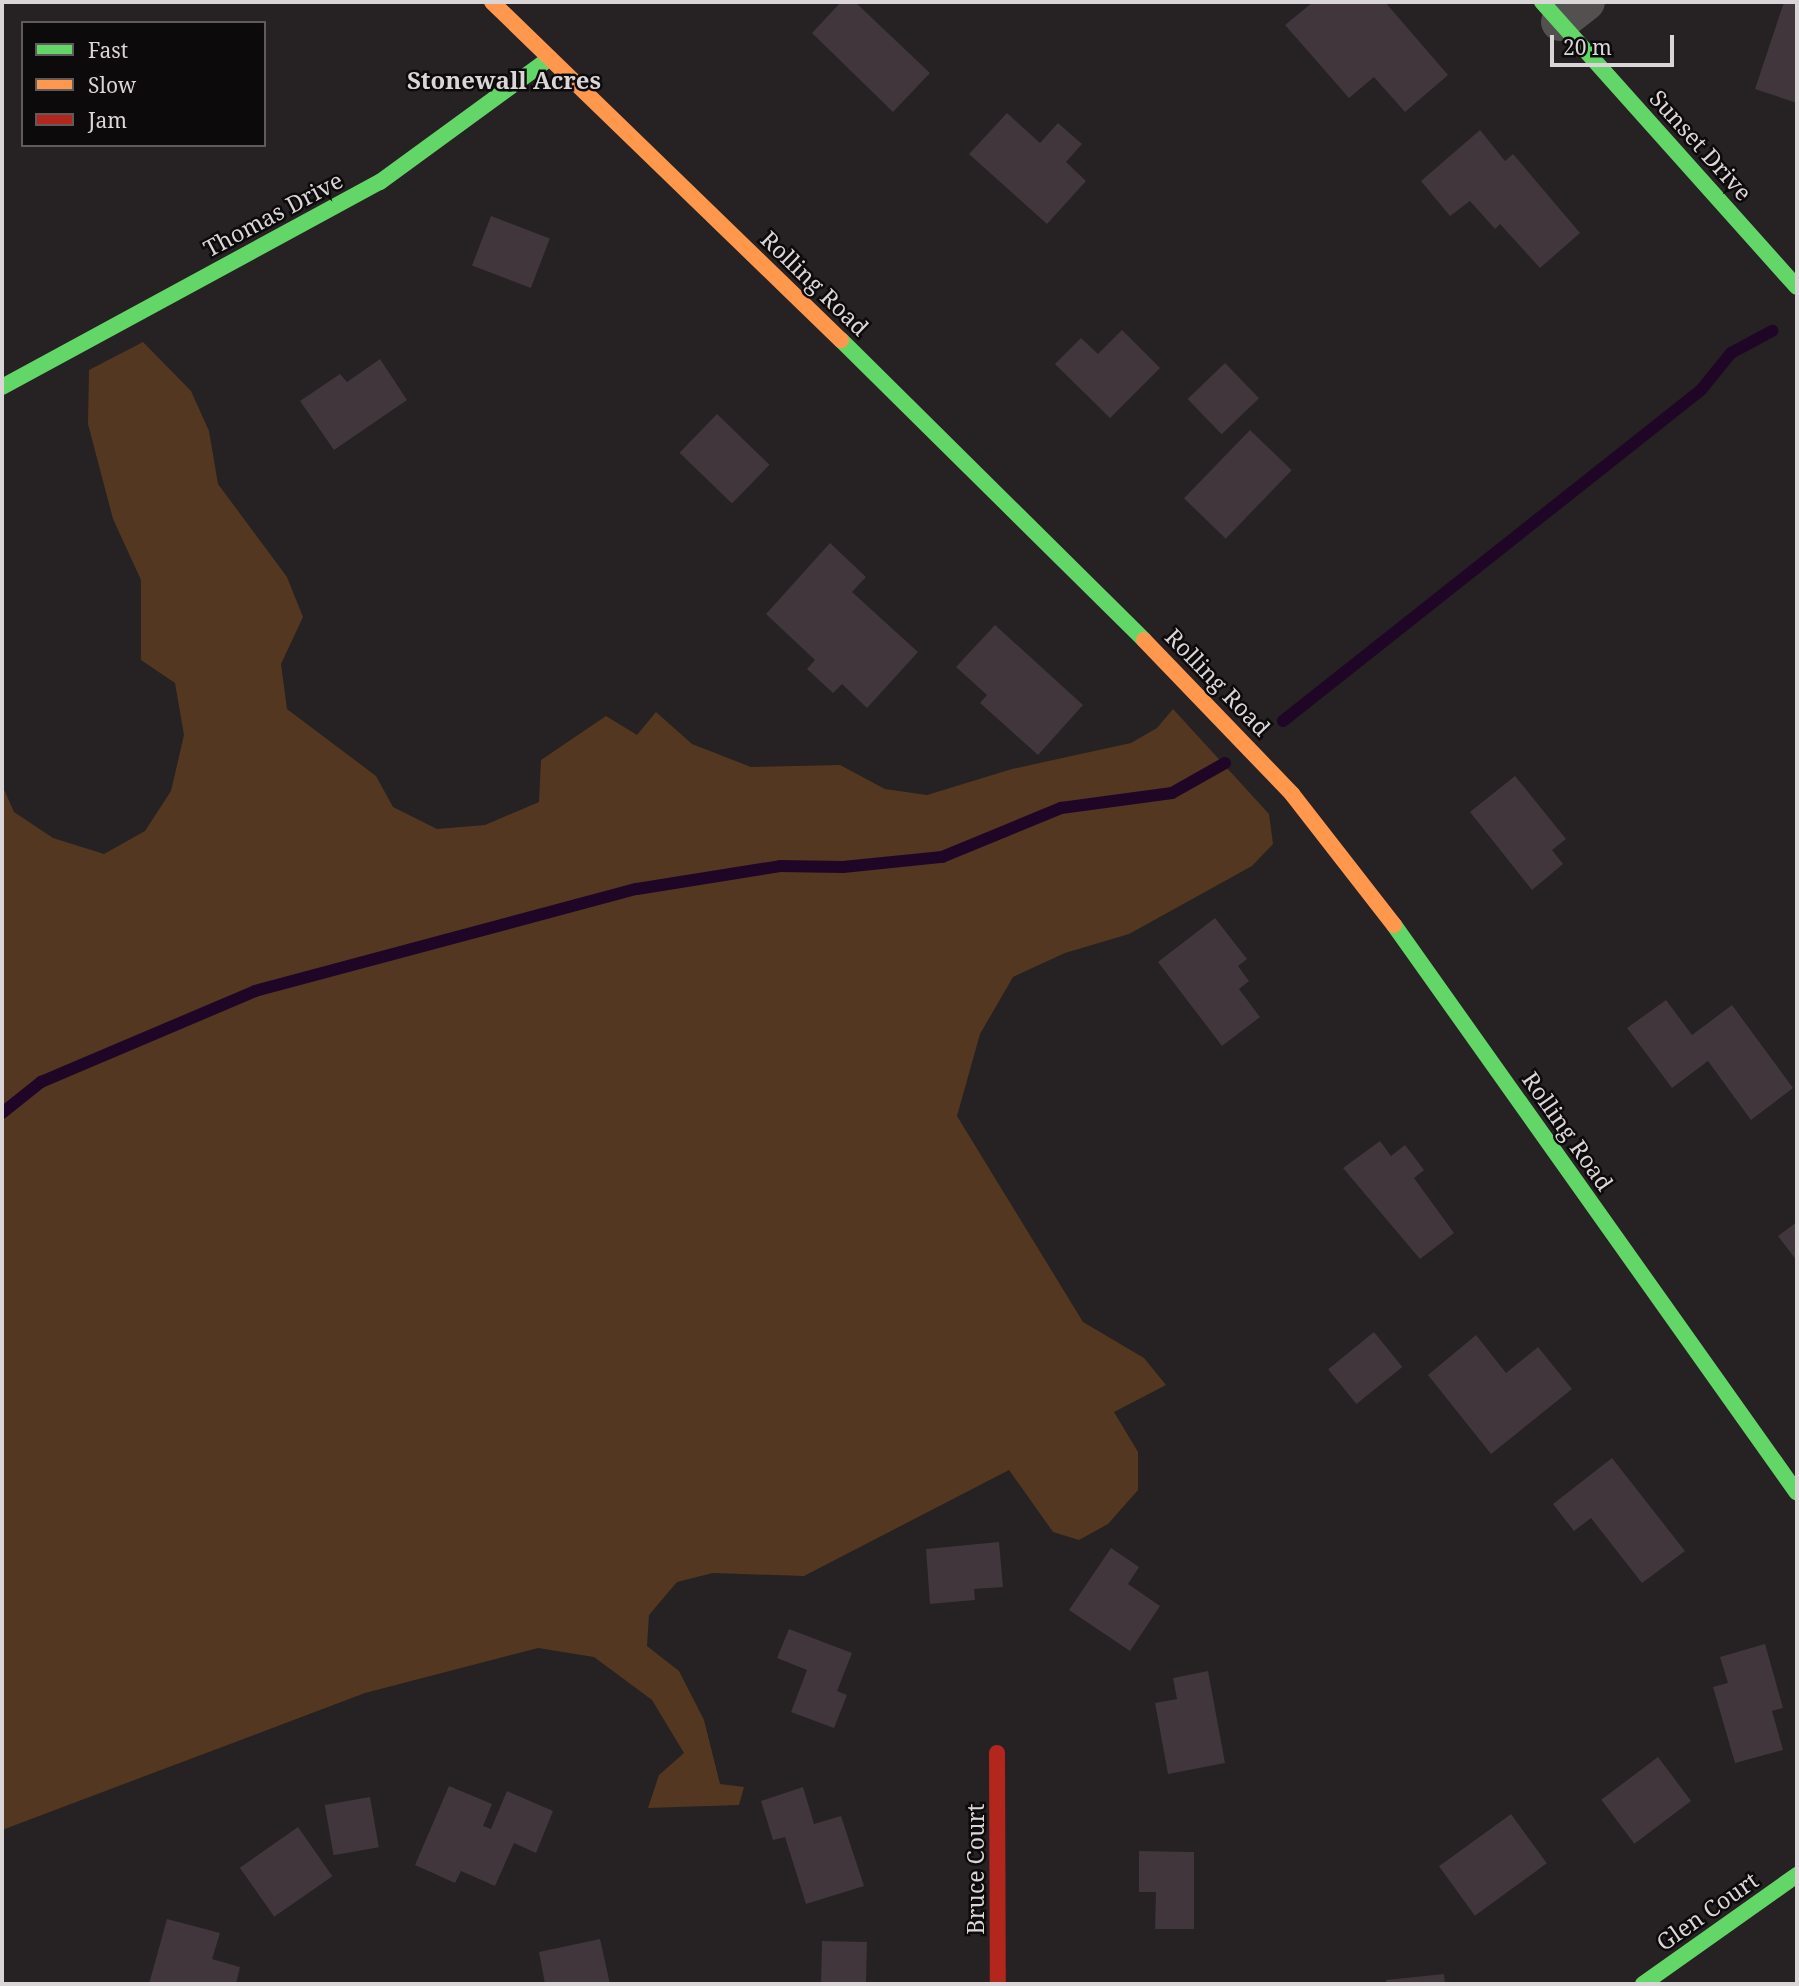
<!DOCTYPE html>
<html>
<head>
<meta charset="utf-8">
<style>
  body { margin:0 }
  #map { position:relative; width:1799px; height:1986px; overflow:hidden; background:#262122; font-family:"Noto Serif",serif }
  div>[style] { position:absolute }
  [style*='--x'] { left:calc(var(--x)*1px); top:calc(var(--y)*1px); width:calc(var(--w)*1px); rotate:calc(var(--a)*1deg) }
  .green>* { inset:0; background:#533720 }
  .stream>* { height:12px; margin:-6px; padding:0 6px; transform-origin:6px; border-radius:6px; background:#1f0627 }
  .building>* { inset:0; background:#40363c; transform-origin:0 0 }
  .street>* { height:38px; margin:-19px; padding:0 19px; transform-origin:19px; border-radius:19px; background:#525150 }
  .fast>* { height:16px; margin:-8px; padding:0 8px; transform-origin:8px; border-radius:8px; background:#63d668 }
  .slow>* { height:16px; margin:-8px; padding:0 8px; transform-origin:8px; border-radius:8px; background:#ff974d }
  .jam>* { height:16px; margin:-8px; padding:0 8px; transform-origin:8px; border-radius:8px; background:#b3261e }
  span { translate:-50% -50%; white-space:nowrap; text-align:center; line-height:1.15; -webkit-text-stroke:5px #0d0a0b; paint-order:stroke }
  .street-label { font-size:23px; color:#dad5d6 }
  .neighbourhood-label { font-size:24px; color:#dad5d6; font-weight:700 }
  .frame { position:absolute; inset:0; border:4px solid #dad5d6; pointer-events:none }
  .legend { position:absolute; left:21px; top:21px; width:245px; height:126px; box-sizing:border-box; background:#0d0a0b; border:2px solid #5f5b5c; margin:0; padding:9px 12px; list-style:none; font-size:21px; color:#dad5d6 }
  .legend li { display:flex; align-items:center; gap:14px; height:35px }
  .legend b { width:35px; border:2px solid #5f5b5c }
  .scale { position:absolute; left:1550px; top:35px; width:124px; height:32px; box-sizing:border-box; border:4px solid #dad5d6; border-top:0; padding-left:9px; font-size:21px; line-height:24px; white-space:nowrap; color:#dad5d6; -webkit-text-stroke:5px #0d0a0b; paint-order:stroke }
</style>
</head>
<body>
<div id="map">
  <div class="green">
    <div style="clip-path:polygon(143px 342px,191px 391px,209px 431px,218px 484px,287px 577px,303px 617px,281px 664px,287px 709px,376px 776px,393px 807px,437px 829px,485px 825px,539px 802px,541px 760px,606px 716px,637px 735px,656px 712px,692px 744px,751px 767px,840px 765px,885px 789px,927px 795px,1012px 769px,1131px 743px,1157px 728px,1173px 709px,1269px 814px,1273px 844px,1252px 866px,1129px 934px,1065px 953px,1013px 977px,980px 1034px,957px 1116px,1083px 1322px,1144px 1358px,1166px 1385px,1114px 1412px,1138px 1452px,1138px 1490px,1108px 1524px,1079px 1540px,1053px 1532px,1009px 1470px,804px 1576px,713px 1573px,677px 1582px,649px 1615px,647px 1646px,679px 1671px,704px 1720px,720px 1784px,744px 1787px,739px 1805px,648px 1808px,659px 1775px,684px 1753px,652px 1700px,594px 1657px,538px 1648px,365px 1693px,2px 1830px,2px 785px,14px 812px,53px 838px,104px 854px,145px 831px,171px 791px,184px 735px,175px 683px,141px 660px,141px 580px,113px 519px,88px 424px,89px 370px)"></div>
  </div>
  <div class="stream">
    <div style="--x:1283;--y:721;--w:533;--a:-38.37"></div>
    <div style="--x:1701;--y:390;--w:48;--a:-51"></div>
    <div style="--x:1731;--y:353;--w:47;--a:-28.2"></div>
    <div style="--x:2;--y:1113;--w:50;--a:-38.5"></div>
    <div style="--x:41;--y:1082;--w:233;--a:-23"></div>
    <div style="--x:255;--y:991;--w:395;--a:-15"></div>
    <div style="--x:637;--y:889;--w:145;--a:-9.1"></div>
    <div style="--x:780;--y:866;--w:63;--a:0.9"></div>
    <div style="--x:843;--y:867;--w:100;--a:-5.8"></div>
    <div style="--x:942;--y:857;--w:129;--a:-22.4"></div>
    <div style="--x:1061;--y:808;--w:112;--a:-7.7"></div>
    <div style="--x:1172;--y:793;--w:61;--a:-29.5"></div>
  </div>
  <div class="building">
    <div style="clip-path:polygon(841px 2px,855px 2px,930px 73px,893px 112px,812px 33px)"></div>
    <div style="clip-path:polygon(1313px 2px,1385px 2px,1448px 75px,1405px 112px,1374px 77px,1349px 98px,1285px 25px)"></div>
    <div style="clip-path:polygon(1784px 2px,1797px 2px,1797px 103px,1755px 89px)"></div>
    <div style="clip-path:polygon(1007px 113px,1040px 143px,1058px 123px,1082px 144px,1066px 162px,1086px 181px,1047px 224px,969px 154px)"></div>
    <div style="clip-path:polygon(1480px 130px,1505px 161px,1513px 154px,1580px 233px,1540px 268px,1500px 224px,1495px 229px,1470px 201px,1450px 216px,1421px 181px)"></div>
    <div style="left:491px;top:216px;width:63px;height:53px;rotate:21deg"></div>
    <div style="clip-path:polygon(1122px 330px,1160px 368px,1110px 418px,1055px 364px,1081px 338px,1098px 354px)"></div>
    <div style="clip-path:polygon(380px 359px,407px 400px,334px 450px,300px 401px,340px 374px,347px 382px)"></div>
    <div style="left:1225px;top:363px;width:49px;height:52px;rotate:46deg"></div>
    <div style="left:717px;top:414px;width:73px;height:54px;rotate:44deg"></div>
    <div style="left:1250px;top:430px;width:58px;height:95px;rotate:44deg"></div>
    <div style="clip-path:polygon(830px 543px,866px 577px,852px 592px,918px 652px,867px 708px,842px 684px,833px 693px,807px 669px,815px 660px,766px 614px)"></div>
    <div style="clip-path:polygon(995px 625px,1083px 705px,1038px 755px,980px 703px,987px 695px,956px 667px)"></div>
    <div style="clip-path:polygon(1515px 776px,1566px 839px,1552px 850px,1563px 864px,1532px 890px,1470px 812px)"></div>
    <div style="clip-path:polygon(1215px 918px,1247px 959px,1238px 966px,1249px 981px,1239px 989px,1260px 1017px,1222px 1046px,1158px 962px)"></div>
    <div style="clip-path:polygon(1666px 1000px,1692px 1035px,1732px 1005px,1793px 1088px,1751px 1120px,1708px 1061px,1672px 1088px,1627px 1028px)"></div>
    <div style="clip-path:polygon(1380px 1141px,1391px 1156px,1405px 1145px,1424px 1170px,1414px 1178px,1454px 1233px,1420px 1259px,1343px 1168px)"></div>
    <div style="clip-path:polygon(1797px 1222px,1797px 1261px,1778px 1236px)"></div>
    <div style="left:1374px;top:1332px;width:45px;height:59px;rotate:51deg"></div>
    <div style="clip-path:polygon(1476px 1335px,1506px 1373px,1538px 1347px,1572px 1389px,1491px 1454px,1428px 1375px)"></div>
    <div style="clip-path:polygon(1612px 1458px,1685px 1551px,1642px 1583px,1591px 1518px,1574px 1531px,1553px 1504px)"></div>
    <div style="clip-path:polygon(999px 1542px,1003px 1587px,974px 1589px,975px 1600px,930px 1604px,926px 1549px)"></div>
    <div style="clip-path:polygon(1111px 1548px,1139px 1567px,1128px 1584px,1160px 1606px,1130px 1651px,1069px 1610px)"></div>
    <div style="clip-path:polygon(789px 1629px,852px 1653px,837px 1691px,847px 1695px,834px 1728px,791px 1712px,807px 1670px,777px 1658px)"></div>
    <div style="clip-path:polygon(1765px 1644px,1783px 1708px,1772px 1711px,1783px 1750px,1735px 1763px,1713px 1687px,1728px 1683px,1720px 1657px)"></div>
    <div style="clip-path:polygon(1208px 1671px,1225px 1763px,1168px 1774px,1155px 1703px,1177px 1699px,1173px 1678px)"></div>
    <div style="left:1658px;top:1757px;width:55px;height:71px;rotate:53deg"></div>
    <div style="clip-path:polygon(449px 1786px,492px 1804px,483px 1826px,491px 1829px,507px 1791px,553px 1811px,536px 1853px,514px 1843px,495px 1886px,461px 1871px,455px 1883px,415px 1865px)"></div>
    <div style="clip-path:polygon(803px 1787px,814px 1824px,841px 1816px,864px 1886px,806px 1904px,785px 1837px,773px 1840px,761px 1801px)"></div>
    <div style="left:370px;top:1797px;width:51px;height:46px;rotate:80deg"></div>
    <div style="left:1511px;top:1814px;width:61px;height:89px;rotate:54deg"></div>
    <div style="left:298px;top:1827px;width:60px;height:71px;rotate:55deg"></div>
    <div style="clip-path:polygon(1139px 1851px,1194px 1852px,1194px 1929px,1155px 1929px,1156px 1892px,1139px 1892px)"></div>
    <div style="clip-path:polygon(167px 1919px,220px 1933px,212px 1959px,240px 1967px,236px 1984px,149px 1984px)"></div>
    <div style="clip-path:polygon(600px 1939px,610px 1984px,545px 1984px,539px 1952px)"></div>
    <div style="clip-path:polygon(822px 1941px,867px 1942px,866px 1982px,879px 1984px,821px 1982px)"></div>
    <div style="clip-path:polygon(1444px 1974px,1445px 1984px,1387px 1984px,1386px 1980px)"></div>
  </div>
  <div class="street">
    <div style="--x:1560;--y:22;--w:33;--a:-38"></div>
  </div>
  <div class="fast">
    <div style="--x:1542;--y:2;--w:382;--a:48.2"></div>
    <div style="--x:841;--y:340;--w:426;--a:44.7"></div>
    <div style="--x:2;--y:387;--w:430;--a:-28.5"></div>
    <div style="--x:380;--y:182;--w:210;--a:-36.1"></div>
    <div style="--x:1394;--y:925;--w:696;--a:54.64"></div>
    <div style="--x:1643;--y:1984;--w:189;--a:-35.3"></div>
  </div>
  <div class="slow">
    <div style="--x:492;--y:2;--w:486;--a:44.1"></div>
    <div style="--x:1144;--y:640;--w:214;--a:46.1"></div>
    <div style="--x:1292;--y:794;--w:166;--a:52.1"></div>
  </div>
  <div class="jam">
    <div style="--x:997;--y:1753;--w:231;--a:89.8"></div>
  </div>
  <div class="street-label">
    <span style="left:1701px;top:145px;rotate:48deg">Sunset Drive</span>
    <span style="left:273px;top:214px;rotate:-28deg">Thomas Drive</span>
    <span style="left:815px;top:283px;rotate:44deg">Rolling Road</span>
    <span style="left:1218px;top:682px;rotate:46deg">Rolling Road</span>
    <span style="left:1568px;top:1131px;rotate:55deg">Rolling Road</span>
    <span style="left:975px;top:1869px;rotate:-90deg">Bruce Court</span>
    <span style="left:1707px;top:1911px;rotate:-35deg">Glen Court</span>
  </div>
  <div class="neighbourhood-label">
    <span style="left:504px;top:80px">Stonewall Acres</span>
  </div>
  <div class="frame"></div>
  <ul class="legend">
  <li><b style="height:9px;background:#63d668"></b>Fast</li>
  <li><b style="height:9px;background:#ff974d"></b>Slow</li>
  <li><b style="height:9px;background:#b3261e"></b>Jam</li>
  </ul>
  <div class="scale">20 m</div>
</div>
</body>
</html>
